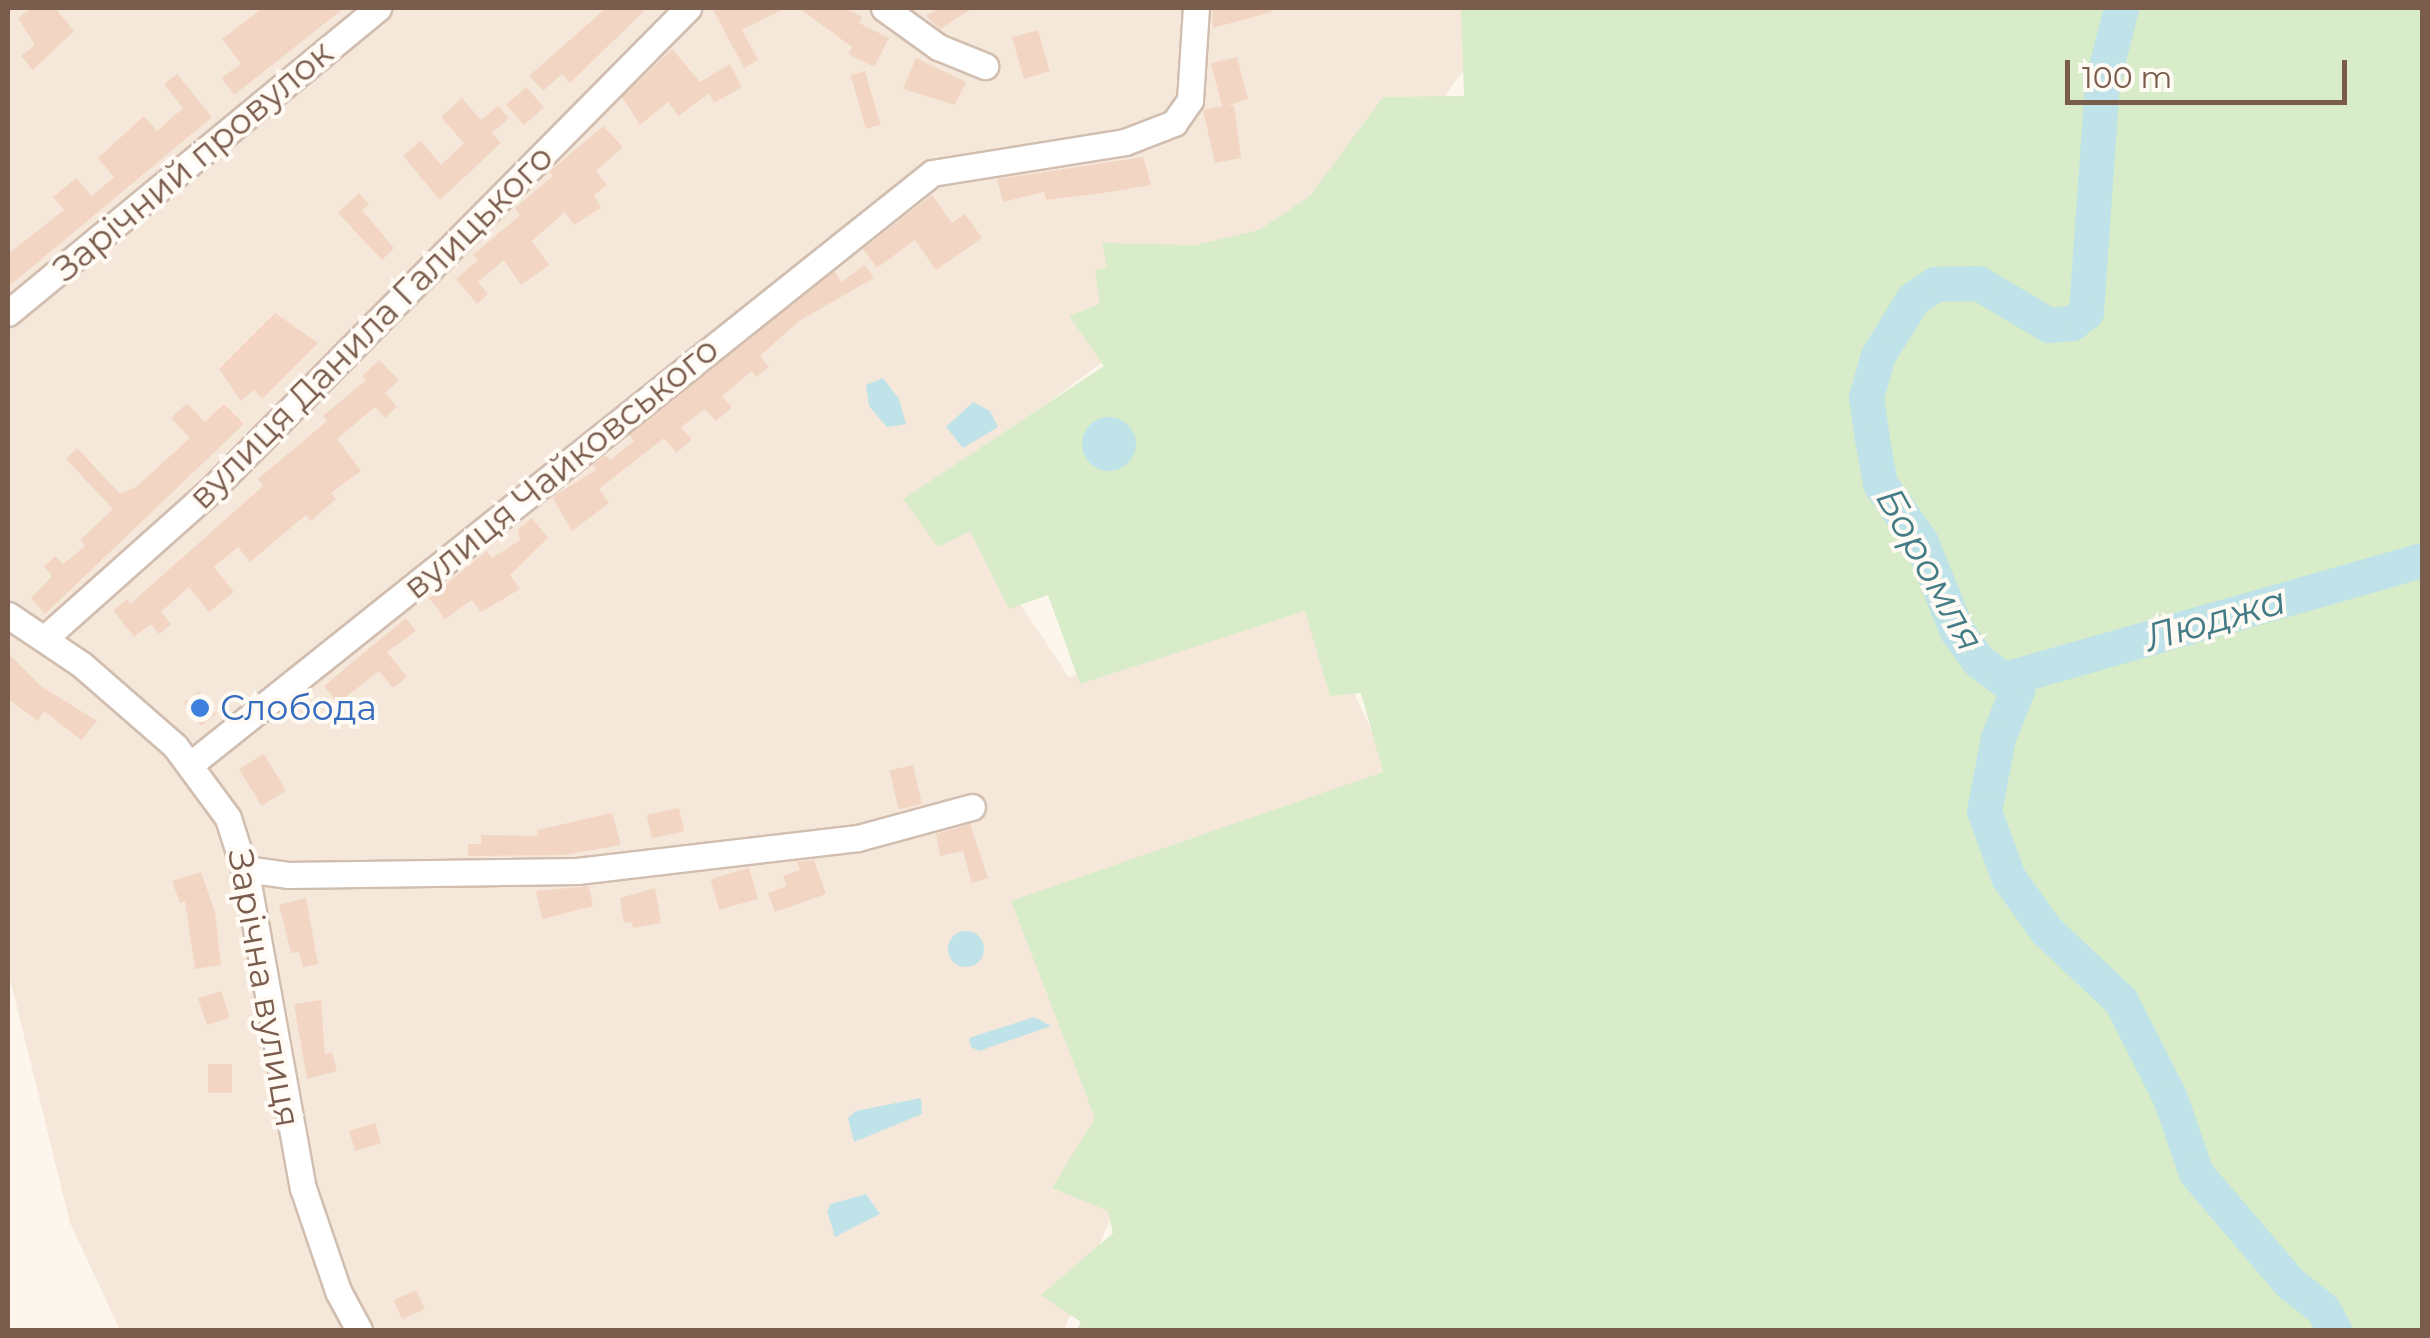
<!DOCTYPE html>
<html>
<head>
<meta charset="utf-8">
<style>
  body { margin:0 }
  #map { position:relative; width:2430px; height:1338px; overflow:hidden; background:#fdf6ec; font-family:Montserrat,sans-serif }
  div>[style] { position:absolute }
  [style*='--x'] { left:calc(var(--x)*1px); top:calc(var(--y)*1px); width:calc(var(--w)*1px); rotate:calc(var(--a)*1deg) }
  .residential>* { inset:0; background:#f5e8da }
  .green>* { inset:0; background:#d8ecc9 }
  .water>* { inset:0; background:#bfe3e8 }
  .round { border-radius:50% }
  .river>* { height:35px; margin:-17.5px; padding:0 17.5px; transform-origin:17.5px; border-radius:17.5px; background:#bfe3e8 }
  .building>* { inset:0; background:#f3d5c3; transform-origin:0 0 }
  .roads { filter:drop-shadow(2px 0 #d1beb0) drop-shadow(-2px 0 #d1beb0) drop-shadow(0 2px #d1beb0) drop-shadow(0 -2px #d1beb0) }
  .minor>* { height:25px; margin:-12.5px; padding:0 12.5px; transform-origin:12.5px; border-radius:12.5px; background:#fff }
  .dots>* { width:28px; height:28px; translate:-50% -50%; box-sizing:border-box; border:5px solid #fffaf3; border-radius:50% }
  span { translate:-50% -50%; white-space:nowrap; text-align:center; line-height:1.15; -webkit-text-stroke:8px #fffaf3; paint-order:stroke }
  .street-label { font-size:35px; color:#7a5c4d }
  .shop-label { font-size:35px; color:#366cbe }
  .left { translate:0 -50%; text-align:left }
  .water-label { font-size:38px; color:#437c86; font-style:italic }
  .frame { position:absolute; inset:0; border:10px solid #7a5c4d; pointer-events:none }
  .scale { position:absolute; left:2065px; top:60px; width:282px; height:45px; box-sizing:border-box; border:5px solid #7a5c4d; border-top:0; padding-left:12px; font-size:30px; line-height:35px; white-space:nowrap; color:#7a5c4d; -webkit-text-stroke:8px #fffaf3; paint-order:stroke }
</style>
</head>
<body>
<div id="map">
  <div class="residential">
    <div style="clip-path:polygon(8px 8px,1508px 8px,1432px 114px,940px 484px,1069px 677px,1308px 593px,1392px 775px,1132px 1166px,1064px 1330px,120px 1330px,70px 1223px,8px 971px)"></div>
  </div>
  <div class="green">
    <div style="clip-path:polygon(1461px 8px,2422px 8px,2422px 1330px,1077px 1330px,1081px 1322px,1041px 1295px,1113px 1233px,1108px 1211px,1052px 1188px,1095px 1118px,1011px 901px,1383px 772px,1361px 693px,1330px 696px,1305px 611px,1080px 684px,1048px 595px,1009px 609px,970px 531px,938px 547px,903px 499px,1104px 366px,1069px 316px,1100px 304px,1095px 270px,1107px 267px,1102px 243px,1196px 245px,1259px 230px,1310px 196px,1383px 97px,1464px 96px)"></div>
  </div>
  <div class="water">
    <div style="clip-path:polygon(883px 378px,899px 399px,906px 424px,887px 427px,869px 406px,866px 385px)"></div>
    <div style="clip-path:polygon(973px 402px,990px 411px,998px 427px,963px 448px,946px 427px)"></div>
    <div class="round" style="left:1082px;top:417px;width:54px;height:54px"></div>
    <div class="round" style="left:948px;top:931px;width:36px;height:36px"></div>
    <div style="clip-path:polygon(1034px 1017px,1051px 1026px,979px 1051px,971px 1047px,969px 1038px)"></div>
    <div style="clip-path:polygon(921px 1098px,922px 1114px,854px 1142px,848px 1118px,856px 1111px)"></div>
    <div style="clip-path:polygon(866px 1194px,880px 1214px,835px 1237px,827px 1211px,831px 1204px)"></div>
  </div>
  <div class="river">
    <div style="--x:2121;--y:8;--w:77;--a:104.2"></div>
    <div style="--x:2102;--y:83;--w:230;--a:94"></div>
    <div style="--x:2086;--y:312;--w:18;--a:142"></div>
    <div style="--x:2072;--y:323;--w:23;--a:175"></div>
    <div style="--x:2049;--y:325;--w:82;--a:-149.4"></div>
    <div style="--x:1978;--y:283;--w:43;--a:178.7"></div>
    <div style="--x:1935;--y:284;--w:27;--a:146"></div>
    <div style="--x:1913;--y:299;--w:66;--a:122"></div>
    <div style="--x:1878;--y:355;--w:44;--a:105.9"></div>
    <div style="--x:1866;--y:397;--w:42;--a:81.9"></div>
    <div style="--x:1872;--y:439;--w:46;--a:79.9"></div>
    <div style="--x:1880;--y:484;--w:69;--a:54.5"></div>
    <div style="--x:1920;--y:540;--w:98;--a:67.9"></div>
    <div style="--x:1957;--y:631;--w:37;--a:54"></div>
    <div style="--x:1979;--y:661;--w:48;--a:37.3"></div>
    <div style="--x:2017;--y:690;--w:52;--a:111.6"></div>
    <div style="--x:1998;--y:738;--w:74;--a:100.9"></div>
    <div style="--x:1984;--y:811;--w:70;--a:70"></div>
    <div style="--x:2008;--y:877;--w:65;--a:54.4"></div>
    <div style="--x:2046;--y:930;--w:103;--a:43.4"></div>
    <div style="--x:2121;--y:1001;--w:109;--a:63.2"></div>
    <div style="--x:2170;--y:1098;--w:79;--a:70.9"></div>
    <div style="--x:2196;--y:1173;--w:145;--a:49.5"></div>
    <div style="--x:2290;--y:1283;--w:42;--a:38.2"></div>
    <div style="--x:2323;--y:1309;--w:24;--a:62"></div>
    <div style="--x:2008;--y:678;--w:430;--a:-15.9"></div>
  </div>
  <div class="building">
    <div style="clip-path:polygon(32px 8px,55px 8px,74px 31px,33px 70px,21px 56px,35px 45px,18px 18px)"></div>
    <div style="clip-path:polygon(263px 8px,344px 8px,234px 95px,221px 78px,241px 64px,222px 39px)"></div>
    <div style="clip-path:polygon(606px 8px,647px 8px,570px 83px,562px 74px,543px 91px,529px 76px)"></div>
    <div style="clip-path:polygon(712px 8px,786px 8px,742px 30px,758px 60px,744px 68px)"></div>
    <div style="clip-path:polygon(799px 8px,846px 8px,862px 17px,859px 23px,889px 38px,874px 67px,848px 54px,852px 47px)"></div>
    <div style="clip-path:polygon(940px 8px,973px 8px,940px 29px,926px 16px)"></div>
    <div style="clip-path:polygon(1212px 8px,1270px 8px,1271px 12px,1213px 28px)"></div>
    <div style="left:1038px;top:30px;width:43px;height:27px;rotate:74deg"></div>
    <div style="clip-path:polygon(672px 49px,700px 82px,730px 64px,742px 87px,714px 103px,709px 93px,679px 116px,668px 102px,640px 125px,622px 97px)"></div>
    <div style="clip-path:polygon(1237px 57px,1248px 99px,1226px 106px,1234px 105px,1241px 158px,1215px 163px,1203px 110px,1222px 106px,1211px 63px)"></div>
    <div style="clip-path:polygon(916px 58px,966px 82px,955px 105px,903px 89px)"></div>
    <div style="left:865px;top:71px;width:56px;height:15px;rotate:74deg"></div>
    <div style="clip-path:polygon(177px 74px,212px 117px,8px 287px,8px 254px,64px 210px,53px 197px,76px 178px,92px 196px,114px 177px,98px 158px,144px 116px,157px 131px,183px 108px,164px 84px)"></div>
    <div style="left:526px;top:87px;width:27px;height:27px;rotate:48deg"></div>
    <div style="clip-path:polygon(462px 98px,481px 120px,498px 106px,509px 118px,492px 133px,501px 143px,440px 200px,403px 156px,421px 141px,441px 165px,464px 143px,441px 117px)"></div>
    <div style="clip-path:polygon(603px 126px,623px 147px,596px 171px,607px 185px,594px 195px,601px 208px,574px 225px,565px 212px,532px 241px,549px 265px,521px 285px,504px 260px,478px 282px,488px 294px,477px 304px,456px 279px,478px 260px,473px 255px,520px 215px,515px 208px,553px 176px,549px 172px)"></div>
    <div style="clip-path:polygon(1143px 157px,1151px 185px,1103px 193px,1046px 200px,1044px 192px,1003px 202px,997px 179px)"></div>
    <div style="clip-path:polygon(359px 193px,369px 204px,362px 210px,394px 248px,382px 260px,338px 213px)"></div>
    <div style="clip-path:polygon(932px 195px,952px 223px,965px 214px,982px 238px,936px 270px,915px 240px,877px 268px,863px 249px)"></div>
    <div style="clip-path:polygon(865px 265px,874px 278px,799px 321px,760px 356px,769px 367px,756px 377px,752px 371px,722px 396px,732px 408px,716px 421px,705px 409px,681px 427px,692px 440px,676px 453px,664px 438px,599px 489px,609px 503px,572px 531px,552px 497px,596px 470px,592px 465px,606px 455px,610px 460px,634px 441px,629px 435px,835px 271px,841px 282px)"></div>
    <div style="clip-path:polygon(275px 313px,318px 343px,262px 399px,254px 390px,241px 401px,219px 369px)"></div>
    <div style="clip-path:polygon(379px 360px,399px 380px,385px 393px,397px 407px,385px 418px,375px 407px,337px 439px,361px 471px,331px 493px,336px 499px,311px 521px,306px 515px,250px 562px,238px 547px,214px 567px,234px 592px,209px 612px,189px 587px,161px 612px,171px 624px,159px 634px,151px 624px,134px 637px,113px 610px,127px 599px,130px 604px,263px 486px,258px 479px,327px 421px,323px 416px,366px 380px,362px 376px)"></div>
    <div style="clip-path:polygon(187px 403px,205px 422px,224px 404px,244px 424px,45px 614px,31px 598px,52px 576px,44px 566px,56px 556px,63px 564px,85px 546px,80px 540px,113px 509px,66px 459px,77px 448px,120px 494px,136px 487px,190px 438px,171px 418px)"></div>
    <div style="clip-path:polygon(532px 518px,548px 538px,510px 575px,520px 589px,481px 612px,472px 600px,445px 619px,429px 598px,487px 551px,492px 558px,520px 540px,518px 529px)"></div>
    <div style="clip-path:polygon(406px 618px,416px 631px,387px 652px,407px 677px,393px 688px,379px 671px,338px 703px,324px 686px)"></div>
    <div style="clip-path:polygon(8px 653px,41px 686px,97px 721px,81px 740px,44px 711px,38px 721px,8px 699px)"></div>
    <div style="left:199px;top:691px;width:29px;height:19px;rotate:54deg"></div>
    <div style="left:264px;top:754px;width:43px;height:29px;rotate:59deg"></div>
    <div style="left:913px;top:765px;width:40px;height:24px;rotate:77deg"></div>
    <div style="left:679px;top:808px;width:24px;height:33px;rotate:78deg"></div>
    <div style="clip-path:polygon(612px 813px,621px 845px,564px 855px,468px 856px,468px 844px,481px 844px,481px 835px,538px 836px,537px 830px)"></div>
    <div style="clip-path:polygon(970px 824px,988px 878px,972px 883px,963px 851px,940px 856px,936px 834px)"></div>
    <div style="clip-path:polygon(814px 860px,826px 894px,775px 912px,768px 893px,787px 886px,783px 876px,800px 870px,797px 862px)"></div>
    <div style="left:749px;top:868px;width:32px;height:40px;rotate:74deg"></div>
    <div style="clip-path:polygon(201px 872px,215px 912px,221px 965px,195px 969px,185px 901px,180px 903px,172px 881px)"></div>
    <div style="clip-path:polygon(589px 886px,593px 906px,542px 919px,536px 891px)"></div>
    <div style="clip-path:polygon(655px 888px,661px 923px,633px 928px,632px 922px,624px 923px,620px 898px)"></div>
    <div style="clip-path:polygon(306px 898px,318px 964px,303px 967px,299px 952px,291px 953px,279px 905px)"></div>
    <div style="left:221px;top:991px;width:28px;height:24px;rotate:72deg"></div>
    <div style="clip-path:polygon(321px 1000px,325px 1054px,332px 1052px,337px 1071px,307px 1079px,294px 1004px)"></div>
    <div style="left:232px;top:1064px;width:29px;height:24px;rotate:90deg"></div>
    <div style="left:375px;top:1123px;width:21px;height:27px;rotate:73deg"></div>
    <div style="left:416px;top:1290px;width:21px;height:25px;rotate:65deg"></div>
  </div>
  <div class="roads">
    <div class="minor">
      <div style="--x:884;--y:8;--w:67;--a:35.8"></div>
      <div style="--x:938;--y:47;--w:51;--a:22"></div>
      <div style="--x:8;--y:313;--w:480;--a:-39.5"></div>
      <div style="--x:8;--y:615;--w:88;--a:33.9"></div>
      <div style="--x:81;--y:664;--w:125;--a:41.1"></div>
      <div style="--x:175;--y:746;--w:89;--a:53.6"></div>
      <div style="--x:228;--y:818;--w:63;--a:72.4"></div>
      <div style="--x:247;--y:878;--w:315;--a:79.8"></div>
      <div style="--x:303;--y:1188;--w:109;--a:71.2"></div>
      <div style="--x:338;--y:1291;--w:44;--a:61.7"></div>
      <div style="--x:46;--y:637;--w:220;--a:-41.7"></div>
      <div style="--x:210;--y:491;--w:680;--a:-45.3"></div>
      <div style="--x:191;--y:764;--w:948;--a:-38.57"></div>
      <div style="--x:932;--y:173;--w:195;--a:-9.1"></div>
      <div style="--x:1125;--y:142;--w:53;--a:-21.2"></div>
      <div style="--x:1174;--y:123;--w:28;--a:-55"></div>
      <div style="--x:1190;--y:100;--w:92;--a:-86.3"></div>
      <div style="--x:245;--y:869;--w:43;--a:7.9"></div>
      <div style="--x:288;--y:875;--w:289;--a:-0.8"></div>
      <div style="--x:577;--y:871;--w:283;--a:-6.7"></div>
      <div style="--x:858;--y:838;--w:118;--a:-15.2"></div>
    </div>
  </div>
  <div class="dots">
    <div style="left:200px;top:708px;background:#3f7fe0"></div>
  </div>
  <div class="street-label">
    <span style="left:193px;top:161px;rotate:-40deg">Зарічний провулок</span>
    <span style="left:371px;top:327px;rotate:-45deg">вулиця Данила Галицького</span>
    <span style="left:561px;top:468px;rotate:-39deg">вулиця Чайковського</span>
    <span style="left:264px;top:988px;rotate:80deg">Зарічна вулиця</span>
  </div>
  <div class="shop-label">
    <span class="left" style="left:220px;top:708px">Слобода</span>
  </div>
  <div class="water-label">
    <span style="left:1930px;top:569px;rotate:61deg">Боромля</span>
    <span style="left:2215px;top:619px;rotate:-16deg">Люджа</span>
  </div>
  <div class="frame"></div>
  <div class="scale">100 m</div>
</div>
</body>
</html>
